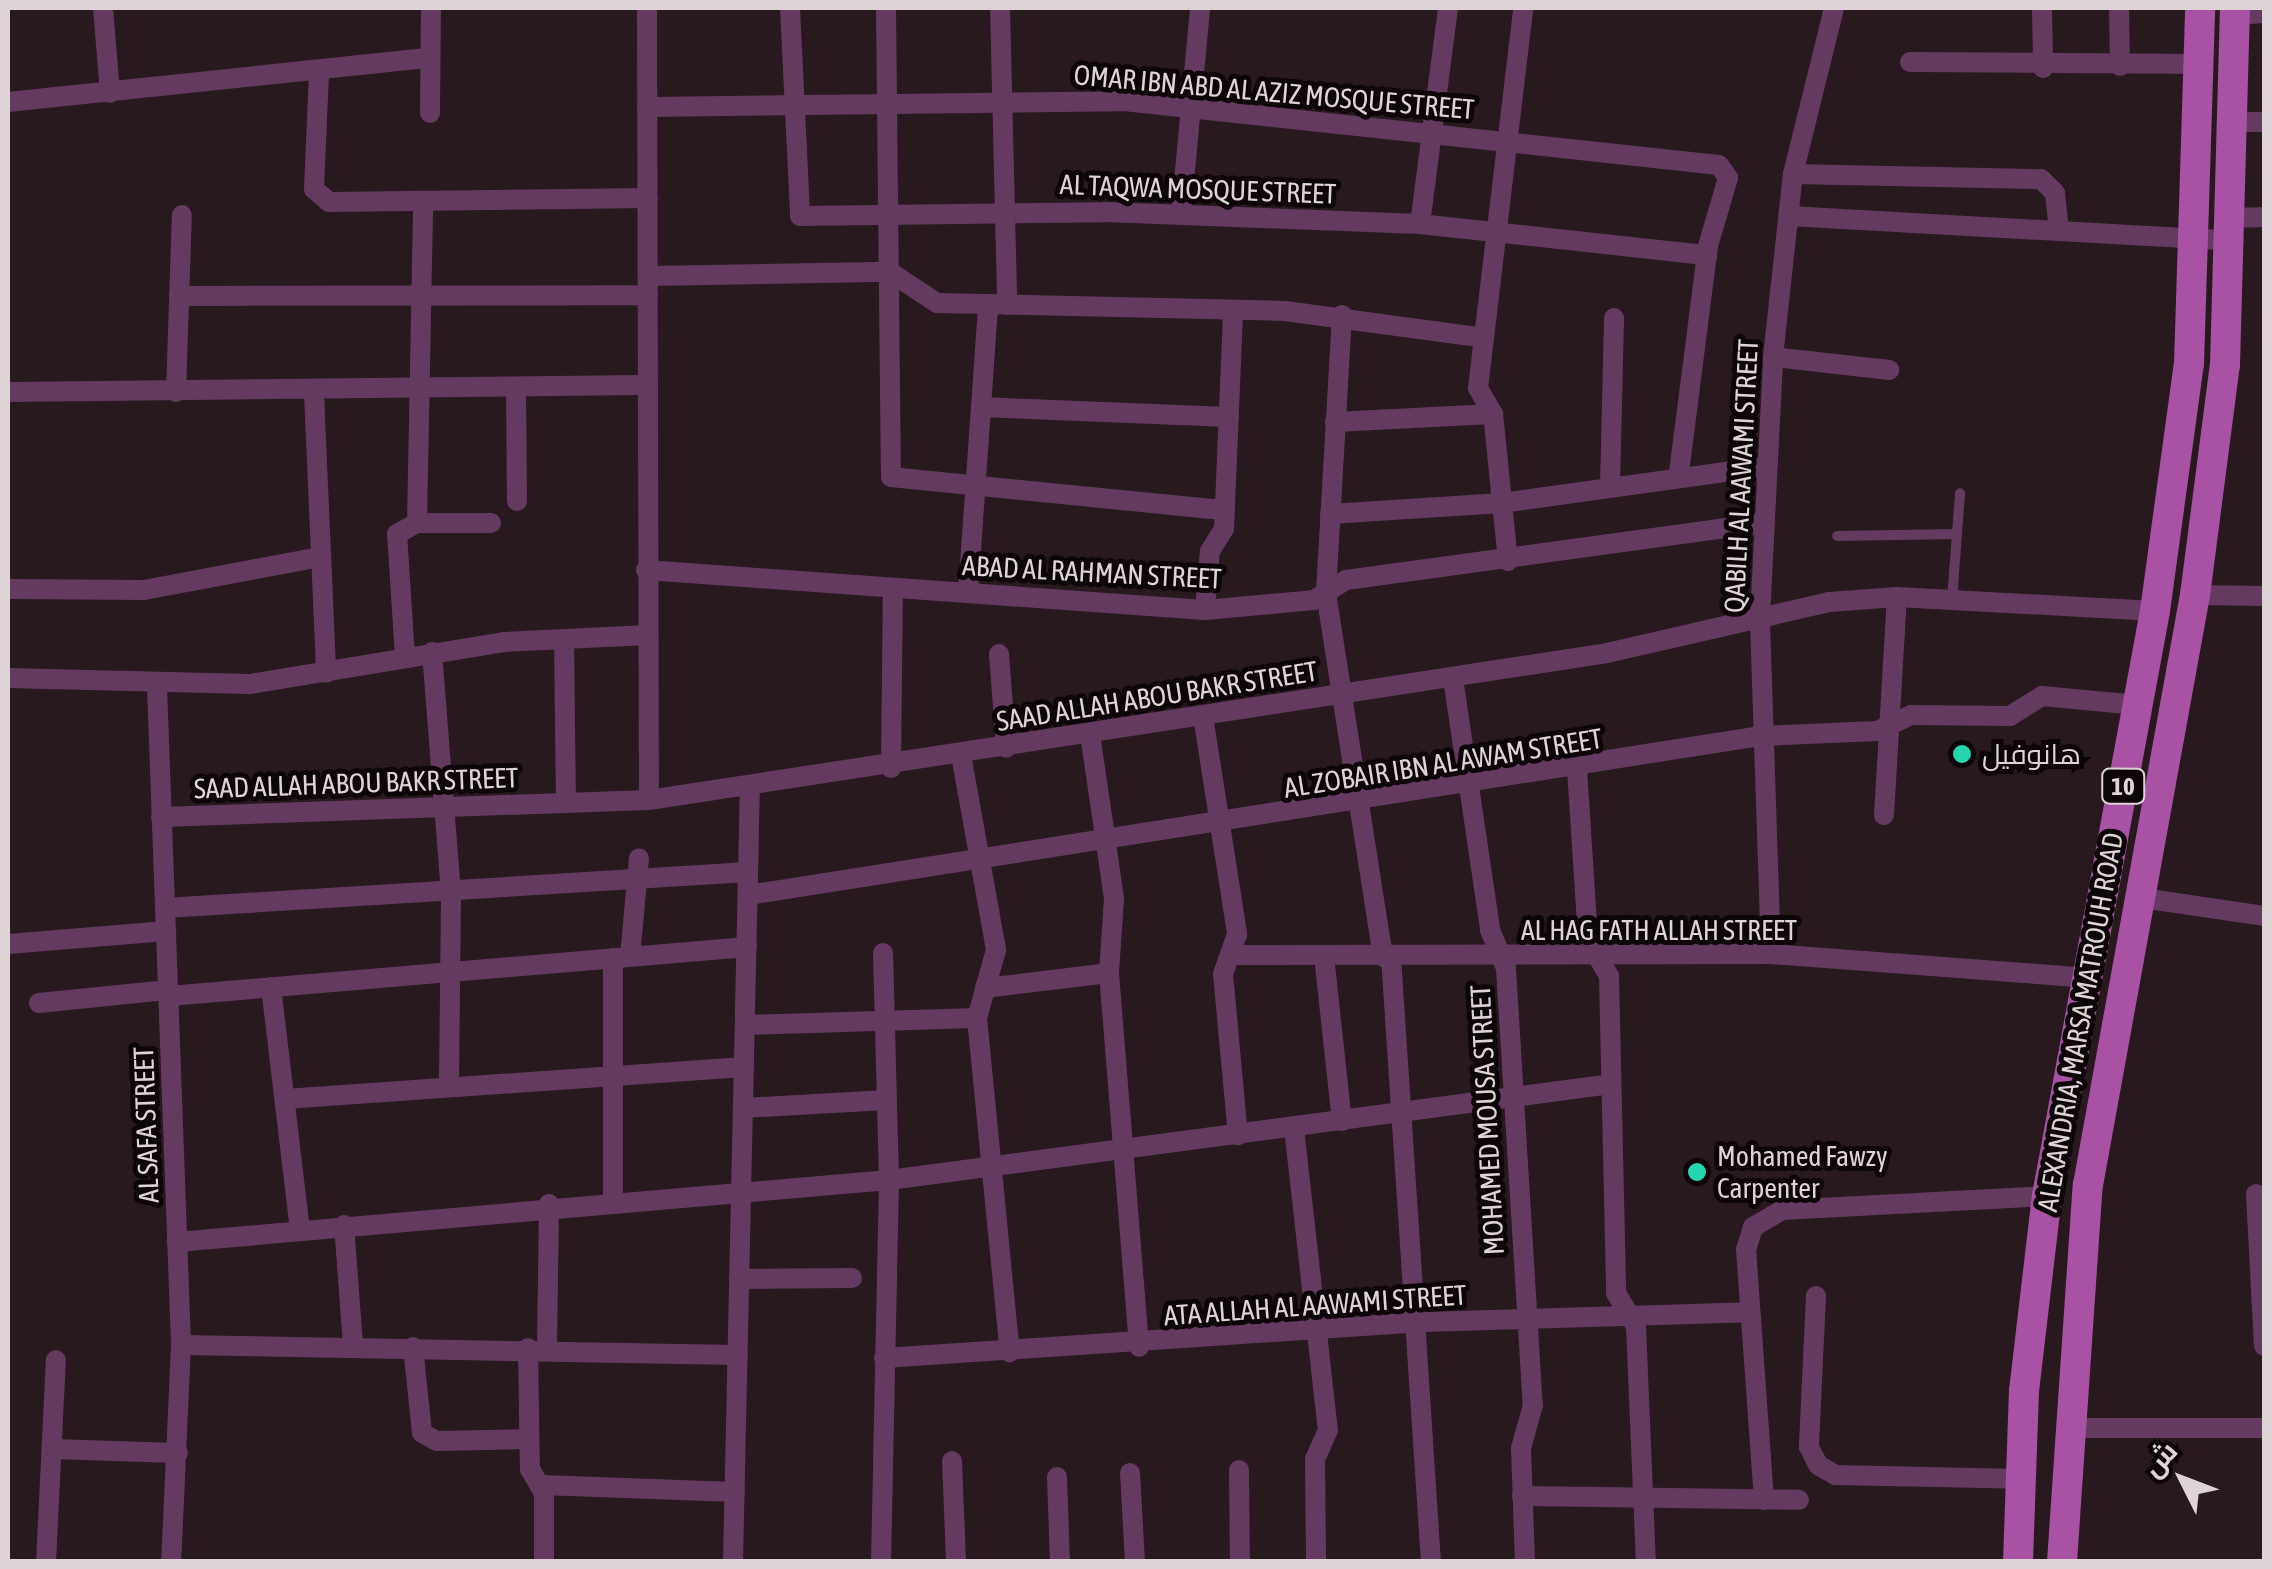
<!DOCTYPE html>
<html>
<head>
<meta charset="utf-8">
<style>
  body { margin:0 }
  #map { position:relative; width:2272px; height:1569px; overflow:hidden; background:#27191d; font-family:"Asap Condensed",Cairo,sans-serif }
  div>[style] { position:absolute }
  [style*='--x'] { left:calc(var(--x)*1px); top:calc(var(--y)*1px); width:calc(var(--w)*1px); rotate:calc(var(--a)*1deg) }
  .lane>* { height:10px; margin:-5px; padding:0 5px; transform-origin:5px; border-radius:5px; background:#643a61 }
  .street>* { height:20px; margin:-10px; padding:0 10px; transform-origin:10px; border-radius:10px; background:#643a61 }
  .primary>* { height:30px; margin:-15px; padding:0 15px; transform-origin:15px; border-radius:15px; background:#a951a5 }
  .dots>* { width:28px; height:28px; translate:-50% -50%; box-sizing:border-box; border:5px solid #0c0608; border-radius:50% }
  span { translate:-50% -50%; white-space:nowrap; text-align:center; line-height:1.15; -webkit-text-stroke:10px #0c0608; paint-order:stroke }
  .shield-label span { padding:2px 8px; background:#0c0608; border:2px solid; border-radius:8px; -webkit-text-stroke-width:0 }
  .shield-label { font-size:25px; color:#ded4d6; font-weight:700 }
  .street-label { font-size:28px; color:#ded4d6 }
  .poi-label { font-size:28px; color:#ded4d6 }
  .left { translate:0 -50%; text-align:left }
  .frame { position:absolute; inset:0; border:10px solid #ded4d6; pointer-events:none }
  .north { position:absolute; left:2132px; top:1429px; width:100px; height:100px; -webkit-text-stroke:8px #0c0608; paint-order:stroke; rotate:312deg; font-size:28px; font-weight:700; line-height:40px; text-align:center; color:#ded4d6 }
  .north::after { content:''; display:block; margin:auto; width:35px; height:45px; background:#ded4d6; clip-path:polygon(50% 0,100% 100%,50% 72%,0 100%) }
</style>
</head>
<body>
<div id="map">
  <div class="lane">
    <div style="--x:1837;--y:536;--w:120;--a:-1"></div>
    <div style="--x:1952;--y:600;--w:107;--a:-85.7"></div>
  </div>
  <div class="street">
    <div style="--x:103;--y:8;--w:85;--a:85.3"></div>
    <div style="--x:647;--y:8;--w:792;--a:89.86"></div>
    <div style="--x:790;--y:8;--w:208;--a:87.2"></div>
    <div style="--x:800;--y:216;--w:306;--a:-0.7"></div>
    <div style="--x:1106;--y:212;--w:314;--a:2.2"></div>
    <div style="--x:1420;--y:224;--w:289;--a:6.2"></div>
    <div style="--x:886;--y:8;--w:469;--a:89.4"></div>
    <div style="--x:891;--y:477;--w:335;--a:5.7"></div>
    <div style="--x:1000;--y:8;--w:297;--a:88.6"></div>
    <div style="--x:2042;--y:8;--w:60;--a:89"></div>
    <div style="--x:2119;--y:8;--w:58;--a:89"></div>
    <div style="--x:2235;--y:15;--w:29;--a:-4"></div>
    <div style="--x:1910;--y:62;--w:292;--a:0.4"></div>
    <div style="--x:319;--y:74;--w:115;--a:92.5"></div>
    <div style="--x:314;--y:189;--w:20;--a:41"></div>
    <div style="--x:329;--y:202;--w:319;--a:-0.7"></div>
    <div style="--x:8;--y:102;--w:423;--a:-6"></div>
    <div style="--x:647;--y:107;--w:477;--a:-0.7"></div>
    <div style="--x:1124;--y:101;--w:598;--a:6.14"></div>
    <div style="--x:1719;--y:165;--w:16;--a:55"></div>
    <div style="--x:1728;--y:178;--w:71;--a:106.4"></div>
    <div style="--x:1708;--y:246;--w:229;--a:97.3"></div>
    <div style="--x:430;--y:113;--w:105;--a:-89.5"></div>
    <div style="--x:2236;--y:122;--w:28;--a:0"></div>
    <div style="--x:1793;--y:174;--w:248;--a:1.2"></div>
    <div style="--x:2041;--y:179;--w:20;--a:45"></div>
    <div style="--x:2055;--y:193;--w:38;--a:84"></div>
    <div style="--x:1181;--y:214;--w:207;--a:-84.7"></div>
    <div style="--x:1789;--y:216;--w:445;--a:3.2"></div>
    <div style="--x:2234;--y:218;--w:30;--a:-2"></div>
    <div style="--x:1420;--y:224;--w:218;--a:-82.6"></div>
    <div style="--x:649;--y:276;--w:241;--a:-1"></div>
    <div style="--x:890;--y:272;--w:56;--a:33.4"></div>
    <div style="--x:937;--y:303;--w:348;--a:1.3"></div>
    <div style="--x:1285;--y:311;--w:201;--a:7.7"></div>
    <div style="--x:179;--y:296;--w:469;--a:-0.1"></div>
    <div style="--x:1342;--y:315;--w:278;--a:93.3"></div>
    <div style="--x:1326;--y:593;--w:368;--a:81.1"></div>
    <div style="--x:1773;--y:357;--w:117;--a:6.4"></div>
    <div style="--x:516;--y:389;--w:112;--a:89.5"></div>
    <div style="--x:8;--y:392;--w:635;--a:-0.63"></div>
    <div style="--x:176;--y:392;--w:177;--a:-88.1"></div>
    <div style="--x:314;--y:394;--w:279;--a:87.5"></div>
    <div style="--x:981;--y:407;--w:248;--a:2.3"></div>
    <div style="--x:1335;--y:422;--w:158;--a:-2.9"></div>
    <div style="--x:1610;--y:485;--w:167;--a:-88.6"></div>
    <div style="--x:1330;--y:514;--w:172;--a:-3.7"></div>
    <div style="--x:1502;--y:503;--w:268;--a:-7.9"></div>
    <div style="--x:417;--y:523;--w:321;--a:-88.9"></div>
    <div style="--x:1508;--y:561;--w:148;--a:-95.8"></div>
    <div style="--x:1493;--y:414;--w:30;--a:-120"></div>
    <div style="--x:1478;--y:388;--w:383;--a:-83.2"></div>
    <div style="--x:646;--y:570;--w:560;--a:4.09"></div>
    <div style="--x:1205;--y:610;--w:109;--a:-5.2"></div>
    <div style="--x:1314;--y:600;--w:38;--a:-32"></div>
    <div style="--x:1346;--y:580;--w:421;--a:-7.8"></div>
    <div style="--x:8;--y:589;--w:136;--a:0.4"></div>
    <div style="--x:144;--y:590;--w:180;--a:-10.6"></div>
    <div style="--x:968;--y:593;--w:290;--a:-86"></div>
    <div style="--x:2195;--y:595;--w:69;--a:0.8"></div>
    <div style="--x:1205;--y:610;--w:59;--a:-85.2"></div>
    <div style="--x:1210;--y:551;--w:26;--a:-58"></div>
    <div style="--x:1224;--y:529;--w:219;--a:-87.6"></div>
    <div style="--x:564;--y:640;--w:163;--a:89.3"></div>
    <div style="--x:432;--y:652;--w:243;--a:85.5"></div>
    <div style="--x:451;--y:894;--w:192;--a:90.6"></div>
    <div style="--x:999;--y:654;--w:94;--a:85.7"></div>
    <div style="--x:405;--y:657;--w:123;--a:-93.7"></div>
    <div style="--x:397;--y:534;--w:23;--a:-29"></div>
    <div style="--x:417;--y:523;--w:74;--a:0"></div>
    <div style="--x:8;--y:678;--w:242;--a:1.4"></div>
    <div style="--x:250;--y:684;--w:257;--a:-9.4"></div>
    <div style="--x:504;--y:642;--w:143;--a:-2.8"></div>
    <div style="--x:1453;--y:678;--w:255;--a:81.6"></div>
    <div style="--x:1490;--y:930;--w:41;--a:67.2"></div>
    <div style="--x:1506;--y:968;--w:438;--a:86.5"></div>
    <div style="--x:1533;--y:1405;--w:45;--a:105.6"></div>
    <div style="--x:1521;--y:1448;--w:114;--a:88"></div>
    <div style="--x:157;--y:687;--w:658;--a:87.91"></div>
    <div style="--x:181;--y:1345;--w:217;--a:92.6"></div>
    <div style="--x:1203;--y:716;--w:221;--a:81.1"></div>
    <div style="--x:1237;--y:934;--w:42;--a:109.3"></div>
    <div style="--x:1223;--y:974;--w:162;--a:84.7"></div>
    <div style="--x:1090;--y:734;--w:167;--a:81.7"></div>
    <div style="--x:1114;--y:899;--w:74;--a:93.9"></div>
    <div style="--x:1109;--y:973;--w:375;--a:85.4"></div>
    <div style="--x:961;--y:755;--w:198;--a:79.8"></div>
    <div style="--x:996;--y:950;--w:71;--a:105.6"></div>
    <div style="--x:977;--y:1018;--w:336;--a:84.4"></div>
    <div style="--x:891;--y:768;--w:180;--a:-89.4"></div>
    <div style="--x:1577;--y:769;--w:171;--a:86.3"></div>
    <div style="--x:1588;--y:940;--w:42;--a:59.7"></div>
    <div style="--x:1609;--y:976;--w:317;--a:88.7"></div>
    <div style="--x:1616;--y:1293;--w:39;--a:59"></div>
    <div style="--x:1636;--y:1326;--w:236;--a:87.6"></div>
    <div style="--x:1884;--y:815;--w:218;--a:-86.6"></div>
    <div style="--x:161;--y:817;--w:488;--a:-2"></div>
    <div style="--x:649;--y:800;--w:969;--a:-8.72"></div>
    <div style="--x:1607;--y:653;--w:228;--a:-12.9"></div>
    <div style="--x:1829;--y:602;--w:68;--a:-4.2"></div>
    <div style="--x:1897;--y:597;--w:258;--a:3.1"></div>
    <div style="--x:748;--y:895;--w:1024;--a:-8.93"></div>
    <div style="--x:1760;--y:736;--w:117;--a:-2.4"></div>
    <div style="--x:1877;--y:731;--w:38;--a:-25"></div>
    <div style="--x:1911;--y:715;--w:99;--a:0.6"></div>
    <div style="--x:2010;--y:716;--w:38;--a:-32"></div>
    <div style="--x:2042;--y:696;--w:96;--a:5.4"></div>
    <div style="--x:2142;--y:898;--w:123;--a:8.4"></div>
    <div style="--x:165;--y:908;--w:584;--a:-3.53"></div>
    <div style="--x:8;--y:944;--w:159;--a:-4.7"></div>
    <div style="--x:1771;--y:954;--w:336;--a:-91.9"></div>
    <div style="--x:1760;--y:618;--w:261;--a:-87.1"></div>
    <div style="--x:1773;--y:357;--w:184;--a:-83.8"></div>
    <div style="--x:1793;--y:174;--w:171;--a:-76.1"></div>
    <div style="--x:1230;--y:955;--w:541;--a:-0.11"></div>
    <div style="--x:1771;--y:954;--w:317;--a:4.3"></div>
    <div style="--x:1324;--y:956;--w:166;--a:83.8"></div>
    <div style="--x:630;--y:957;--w:99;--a:-84.8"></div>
    <div style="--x:1391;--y:957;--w:606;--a:86.22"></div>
    <div style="--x:613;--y:958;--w:240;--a:90"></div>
    <div style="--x:271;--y:987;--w:244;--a:83.2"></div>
    <div style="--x:985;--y:988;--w:125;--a:-6.9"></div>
    <div style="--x:169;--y:996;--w:580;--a:-4.85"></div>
    <div style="--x:39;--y:1003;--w:130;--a:-5.8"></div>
    <div style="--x:745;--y:1025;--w:232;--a:-1.7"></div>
    <div style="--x:285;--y:1099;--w:460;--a:-4"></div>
    <div style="--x:743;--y:1108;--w:144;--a:-3.2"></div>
    <div style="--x:1294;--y:1128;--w:304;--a:83.6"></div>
    <div style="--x:1328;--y:1430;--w:32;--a:114"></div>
    <div style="--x:1315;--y:1459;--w:103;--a:89.4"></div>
    <div style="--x:2256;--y:1194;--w:152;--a:87"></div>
    <div style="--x:344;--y:1225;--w:121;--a:85.7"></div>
    <div style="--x:177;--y:1242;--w:715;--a:-4.98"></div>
    <div style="--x:889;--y:1180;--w:728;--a:-7.57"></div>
    <div style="--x:739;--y:1279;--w:113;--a:-0.5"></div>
    <div style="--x:1816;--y:1296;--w:151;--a:92.7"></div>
    <div style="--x:1809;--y:1447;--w:20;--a:63"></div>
    <div style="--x:1818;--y:1465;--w:20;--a:30"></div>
    <div style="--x:1835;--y:1475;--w:185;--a:1.2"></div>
    <div style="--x:181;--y:1345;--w:557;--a:1.03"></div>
    <div style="--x:413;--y:1347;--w:86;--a:84"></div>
    <div style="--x:422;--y:1433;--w:17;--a:28"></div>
    <div style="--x:437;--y:1441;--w:92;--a:-1.2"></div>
    <div style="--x:528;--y:1348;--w:121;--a:89.1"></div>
    <div style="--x:530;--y:1469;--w:28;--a:60"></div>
    <div style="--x:544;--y:1493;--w:69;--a:90"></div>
    <div style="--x:547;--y:1348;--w:144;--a:-89.2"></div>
    <div style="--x:884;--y:1358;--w:539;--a:-3.83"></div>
    <div style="--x:1422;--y:1322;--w:328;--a:-1.7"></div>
    <div style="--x:2066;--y:1428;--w:198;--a:0"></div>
    <div style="--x:52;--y:1449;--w:126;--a:1.8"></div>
    <div style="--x:952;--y:1461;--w:101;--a:87.7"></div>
    <div style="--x:1239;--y:1470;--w:92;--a:89.4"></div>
    <div style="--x:1130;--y:1473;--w:89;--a:86.8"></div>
    <div style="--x:1057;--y:1477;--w:85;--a:88"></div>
    <div style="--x:542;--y:1485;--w:193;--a:2.1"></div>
    <div style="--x:1522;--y:1496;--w:277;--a:0.8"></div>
    <div style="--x:1764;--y:1500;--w:251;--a:-94.1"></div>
    <div style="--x:1746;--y:1250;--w:24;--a:-73"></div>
    <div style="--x:1753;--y:1227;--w:34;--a:-30"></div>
    <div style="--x:1782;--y:1210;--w:265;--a:-3"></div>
    <div style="--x:46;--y:1562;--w:202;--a:-87.2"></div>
    <div style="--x:733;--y:1562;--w:776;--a:-88.75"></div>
    <div style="--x:881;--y:1562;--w:382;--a:-88.8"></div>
    <div style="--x:889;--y:1180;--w:227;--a:-91.5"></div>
  </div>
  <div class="primary">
    <div style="--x:2018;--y:1562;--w:171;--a:-88"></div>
    <div style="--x:2024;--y:1391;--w:196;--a:-83.3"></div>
    <div style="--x:2047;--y:1196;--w:595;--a:-79.54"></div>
    <div style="--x:2155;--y:611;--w:249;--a:-82.2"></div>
    <div style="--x:2189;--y:364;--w:356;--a:-88.2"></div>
    <div style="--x:2062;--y:1562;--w:378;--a:-86.1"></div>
    <div style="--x:2088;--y:1185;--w:600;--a:-79.72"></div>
    <div style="--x:2195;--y:595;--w:232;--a:-82.6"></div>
    <div style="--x:2225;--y:365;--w:357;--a:-88.4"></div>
  </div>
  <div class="dots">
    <div style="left:1962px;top:754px;background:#26d5ae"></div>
    <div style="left:1697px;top:1172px;background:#26d5ae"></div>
  </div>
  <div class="shield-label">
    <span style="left:2123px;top:786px">10</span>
  </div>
  <div class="street-label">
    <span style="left:1274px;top:92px;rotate:5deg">OMAR IBN ABD AL AZIZ MOSQUE STREET</span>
    <span style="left:1198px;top:189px;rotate:2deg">AL TAQWA MOSQUE STREET</span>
    <span style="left:1741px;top:476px;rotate:-87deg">QABILH AL AAWAMI STREET</span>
    <span style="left:1092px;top:572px;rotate:3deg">ABAD AL RAHMAN STREET</span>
    <span style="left:1157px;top:696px;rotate:-9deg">SAAD ALLAH ABOU BAKR STREET</span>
    <span style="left:1443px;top:763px;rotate:-9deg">AL ZOBAIR IBN AL AWAM STREET</span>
    <span style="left:356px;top:783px;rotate:-2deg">SAAD ALLAH ABOU BAKR STREET</span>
    <span style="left:1659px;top:930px">AL HAG FATH ALLAH STREET</span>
    <span style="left:2080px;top:1022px;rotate:-80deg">ALEXANDRIA, MARSA MATROUH ROAD</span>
    <span style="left:1487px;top:1120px;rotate:-93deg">MOHAMED MOUSA STREET</span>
    <span style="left:146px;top:1125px;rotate:-92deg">AL SAFA STREET</span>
    <span style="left:1315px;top:1305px;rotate:-4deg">ATA ALLAH AL AAWAMI STREET</span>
  </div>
  <div class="poi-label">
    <span class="left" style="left:1982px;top:754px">هانوفيل</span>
    <span class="left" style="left:1717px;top:1172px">Mohamed Fawzy<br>Carpenter</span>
  </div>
  <div class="frame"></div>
  <div class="north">ش</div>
</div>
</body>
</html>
